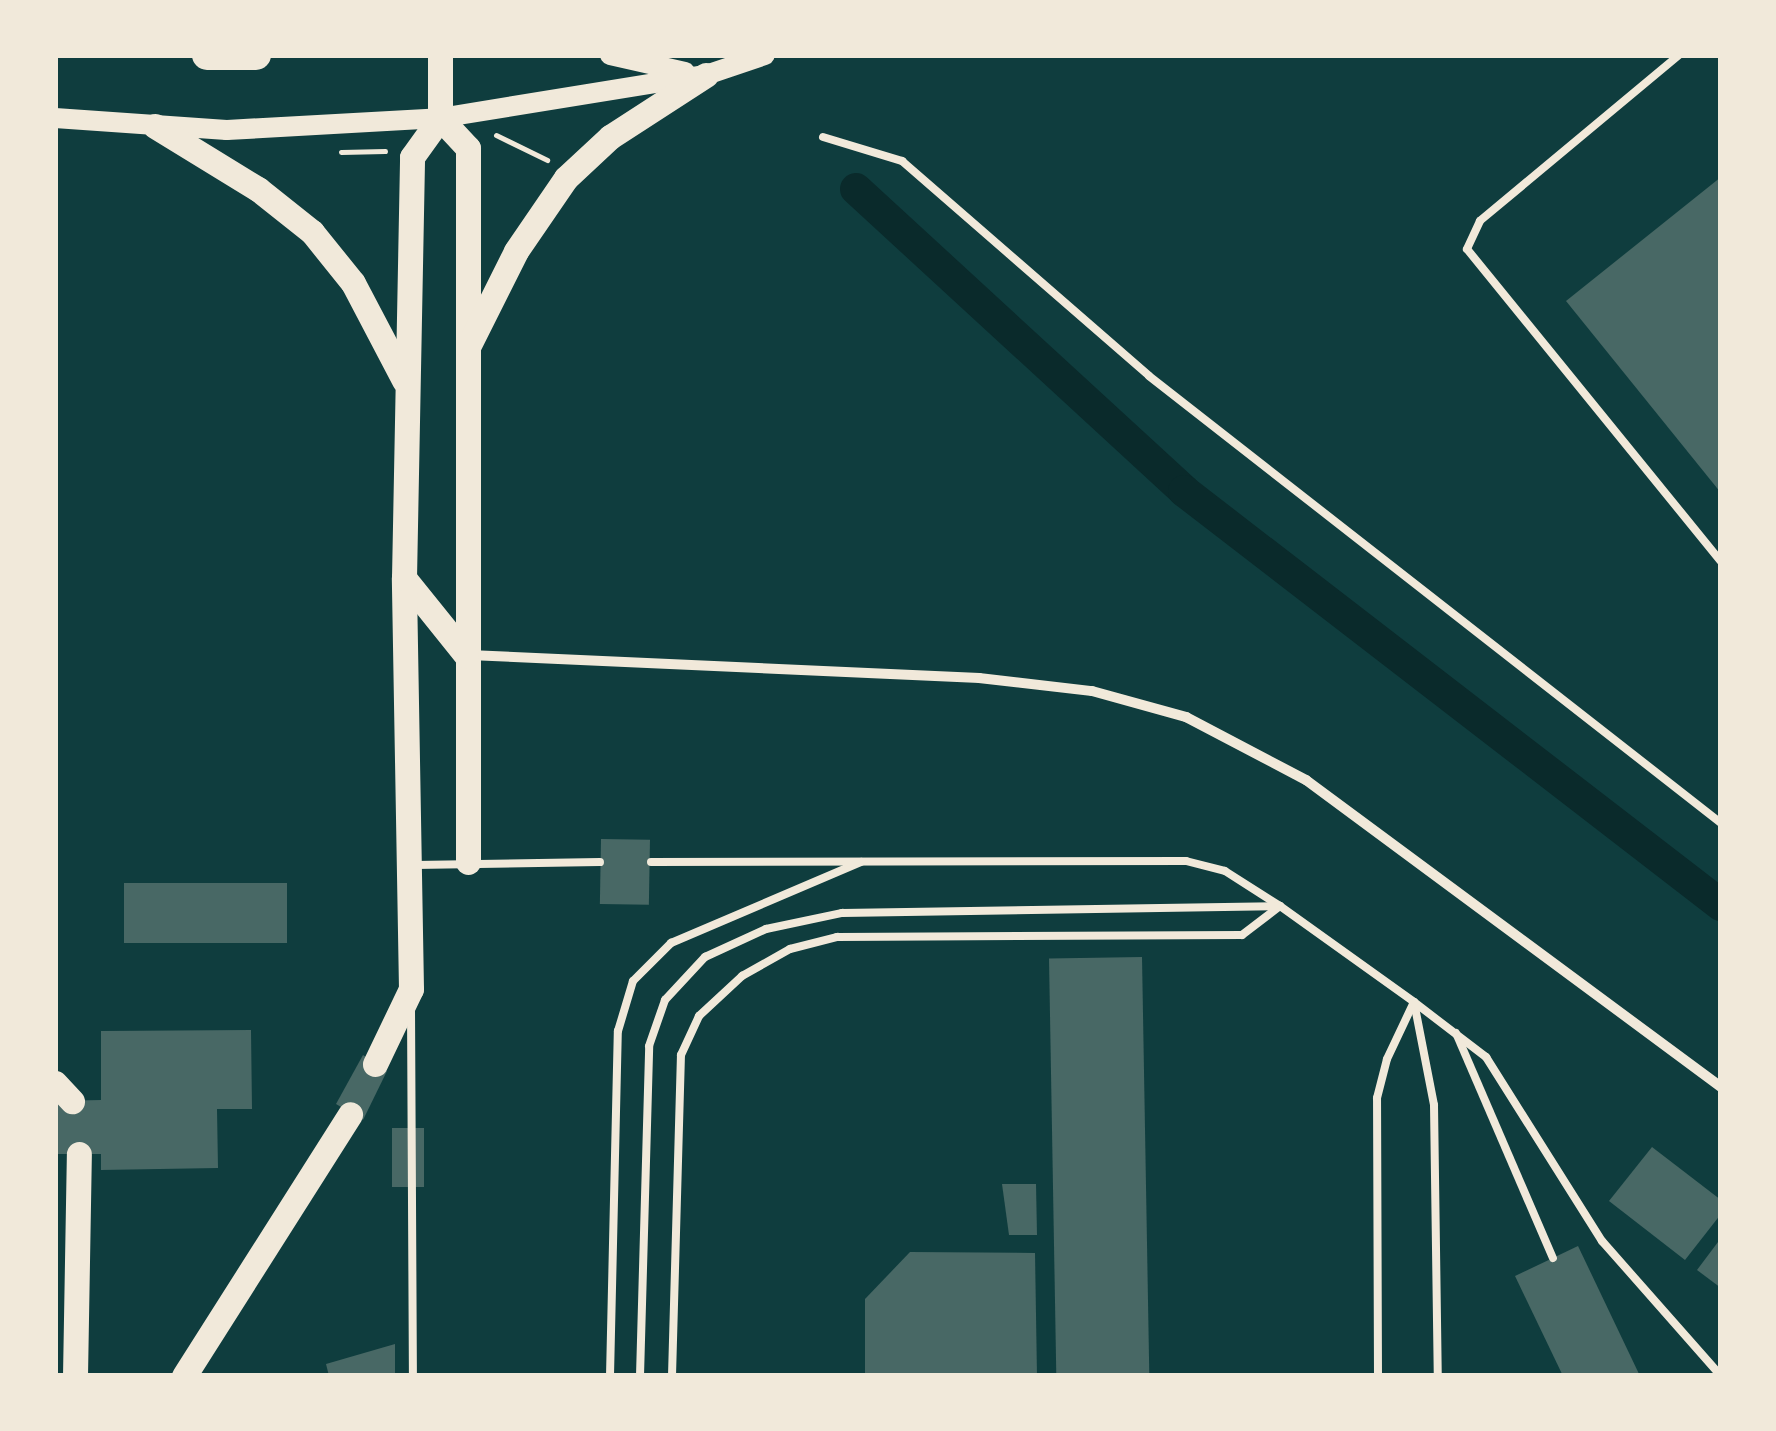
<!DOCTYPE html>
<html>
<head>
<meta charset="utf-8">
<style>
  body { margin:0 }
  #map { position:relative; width:1776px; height:1431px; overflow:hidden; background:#0f3d3e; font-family:"PT Sans",sans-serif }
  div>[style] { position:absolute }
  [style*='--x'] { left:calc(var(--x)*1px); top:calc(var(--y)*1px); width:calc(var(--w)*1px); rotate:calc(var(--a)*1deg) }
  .canal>* { height:32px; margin:-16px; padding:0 16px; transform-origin:16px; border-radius:16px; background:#0a2a2b }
  .building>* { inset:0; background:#486865; transform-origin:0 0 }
  .path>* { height:5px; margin:-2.5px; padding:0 2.5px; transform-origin:2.5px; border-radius:2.5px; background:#f1e9da }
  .service>* { height:8px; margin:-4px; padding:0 4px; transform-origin:4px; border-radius:4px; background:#f1e9da }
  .minor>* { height:10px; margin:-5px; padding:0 5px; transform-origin:5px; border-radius:5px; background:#f1e9da }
  .secondary>* { height:20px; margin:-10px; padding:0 10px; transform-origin:10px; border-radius:10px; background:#f1e9da }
  .primary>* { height:25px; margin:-12.5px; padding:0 12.5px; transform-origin:12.5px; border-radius:12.5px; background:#f1e9da }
  .motorway>* { height:30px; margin:-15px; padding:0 15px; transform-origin:15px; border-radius:15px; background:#f1e9da }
  span { translate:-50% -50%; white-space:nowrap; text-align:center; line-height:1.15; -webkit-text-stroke:10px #f1e9da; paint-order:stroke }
  .frame { position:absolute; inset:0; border:58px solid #f1e9da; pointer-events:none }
</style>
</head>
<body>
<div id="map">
  <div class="canal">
    <div style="--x:856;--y:189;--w:446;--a:42.6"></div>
    <div style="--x:1184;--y:491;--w:678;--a:37.63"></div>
  </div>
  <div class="building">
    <div style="clip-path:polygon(1721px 177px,1721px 493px,1566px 301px)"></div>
    <div style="left:601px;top:839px;width:49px;height:65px;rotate:1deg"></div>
    <div style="left:124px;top:883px;width:163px;height:60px"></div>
    <div style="left:1142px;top:957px;width:419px;height:93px;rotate:89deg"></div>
    <div style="clip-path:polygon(251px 1030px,252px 1109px,217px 1109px,218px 1168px,101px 1170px,101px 1154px,55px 1154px,55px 1101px,101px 1100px,101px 1031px)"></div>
    <div style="clip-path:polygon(363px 1055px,387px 1071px,363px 1120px,336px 1104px)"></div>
    <div style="left:424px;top:1128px;width:59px;height:32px;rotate:90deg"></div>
    <div style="clip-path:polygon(1652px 1147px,1721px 1200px,1721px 1214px,1685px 1260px,1609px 1201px)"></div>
    <div style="clip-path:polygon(1002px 1184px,1036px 1184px,1037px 1235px,1009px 1235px)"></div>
    <div style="clip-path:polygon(1721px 1238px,1721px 1288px,1697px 1270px)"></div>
    <div style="clip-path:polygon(1578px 1246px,1640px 1376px,1563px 1376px,1515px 1276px)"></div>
    <div style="clip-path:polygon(910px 1252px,1035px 1253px,1037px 1376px,865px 1376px,865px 1299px)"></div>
    <div style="clip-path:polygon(395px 1344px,395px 1376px,329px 1376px,326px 1364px)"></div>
  </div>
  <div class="path">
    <div style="--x:496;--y:135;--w:57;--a:26.1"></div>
    <div style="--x:341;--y:152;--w:44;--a:-1.3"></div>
  </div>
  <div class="service">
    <div style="--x:1679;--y:55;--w:259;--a:140.2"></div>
    <div style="--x:1480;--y:221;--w:31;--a:115"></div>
    <div style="--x:1467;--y:249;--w:402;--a:50.9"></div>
    <div style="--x:823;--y:137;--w:83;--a:16.9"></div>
    <div style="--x:902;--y:161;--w:327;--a:41"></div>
    <div style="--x:1149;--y:376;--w:726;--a:38.01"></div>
    <div style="--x:651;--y:862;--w:535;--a:-0.11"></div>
    <div style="--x:1186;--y:861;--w:40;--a:14.4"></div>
    <div style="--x:1225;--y:871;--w:65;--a:32.5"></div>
    <div style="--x:415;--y:865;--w:185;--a:-0.9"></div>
    <div style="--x:411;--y:1009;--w:367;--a:89.7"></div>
    <div style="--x:1456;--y:1033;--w:245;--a:66.7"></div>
    <div style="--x:610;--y:1376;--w:345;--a:-88.7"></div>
    <div style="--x:618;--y:1031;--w:52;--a:-73.3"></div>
    <div style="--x:633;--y:981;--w:54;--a:-45"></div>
    <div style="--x:671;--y:943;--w:207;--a:-23.1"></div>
    <div style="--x:640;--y:1376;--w:330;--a:-88.4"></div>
    <div style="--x:649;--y:1046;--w:49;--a:-70.8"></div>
    <div style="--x:665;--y:1000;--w:59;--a:-47.1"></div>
    <div style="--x:705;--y:957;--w:67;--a:-24.7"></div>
    <div style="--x:766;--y:929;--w:78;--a:-11.9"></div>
    <div style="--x:842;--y:913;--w:438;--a:-0.9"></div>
    <div style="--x:672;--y:1376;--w:321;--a:-88.4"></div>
    <div style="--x:681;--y:1055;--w:43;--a:-65.2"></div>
    <div style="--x:699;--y:1016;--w:59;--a:-42.9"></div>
    <div style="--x:742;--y:976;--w:55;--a:-29.4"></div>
    <div style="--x:790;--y:949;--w:49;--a:-14.3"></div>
    <div style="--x:837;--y:937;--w:405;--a:-0.3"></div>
    <div style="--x:1242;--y:935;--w:48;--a:-37.3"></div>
    <div style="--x:1280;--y:906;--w:165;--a:35.6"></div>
    <div style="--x:1414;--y:1002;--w:105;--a:79"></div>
    <div style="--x:1434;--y:1105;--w:271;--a:89.2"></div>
    <div style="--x:1378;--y:1376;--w:278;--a:-90.2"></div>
    <div style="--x:1377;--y:1098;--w:40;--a:-75.6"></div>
    <div style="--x:1387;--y:1059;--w:63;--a:-64.7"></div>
    <div style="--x:1414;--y:1002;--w:91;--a:37.4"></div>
    <div style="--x:1486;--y:1057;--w:218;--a:57.8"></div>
    <div style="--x:1602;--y:1241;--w:180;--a:48.6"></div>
  </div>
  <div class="minor">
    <div style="--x:469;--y:655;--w:511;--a:2.58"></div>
    <div style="--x:979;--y:678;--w:114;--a:6.6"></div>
    <div style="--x:1092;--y:691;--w:98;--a:15.5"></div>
    <div style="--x:1186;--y:717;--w:136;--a:27.7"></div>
    <div style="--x:1306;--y:780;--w:516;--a:36.49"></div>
  </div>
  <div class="secondary">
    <div style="--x:610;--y:55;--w:77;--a:12.8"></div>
    <div style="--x:55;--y:118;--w:172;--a:4"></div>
    <div style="--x:227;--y:130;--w:213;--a:-3.2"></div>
    <div style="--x:440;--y:118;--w:269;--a:-9.2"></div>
    <div style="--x:706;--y:75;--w:62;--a:-18.7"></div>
  </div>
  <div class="primary">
    <div style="--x:440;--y:118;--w:41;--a:47"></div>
    <div style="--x:468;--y:148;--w:714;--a:90"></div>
    <div style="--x:155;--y:126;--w:121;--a:31.5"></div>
    <div style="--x:258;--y:189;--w:69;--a:38.5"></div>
    <div style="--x:312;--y:232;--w:65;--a:51.2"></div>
    <div style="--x:353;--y:283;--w:110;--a:62.3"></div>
    <div style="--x:468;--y:347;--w:107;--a:-63.4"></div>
    <div style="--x:516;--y:251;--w:88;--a:-55.6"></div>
    <div style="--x:566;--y:178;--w:60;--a:-43"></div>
    <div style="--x:610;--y:137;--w:114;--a:-32.9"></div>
    <div style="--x:404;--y:578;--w:99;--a:51.2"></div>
    <div style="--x:375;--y:1064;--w:83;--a:-64.4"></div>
    <div style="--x:411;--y:989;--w:411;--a:-91"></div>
    <div style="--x:404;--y:578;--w:421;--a:-88.9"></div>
    <div style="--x:412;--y:157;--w:48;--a:-54.3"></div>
    <div style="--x:440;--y:118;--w:63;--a:-90"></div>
    <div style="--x:55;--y:1083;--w:25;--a:47"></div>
    <div style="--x:75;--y:1376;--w:222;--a:-89"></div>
    <div style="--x:184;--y:1376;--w:310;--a:-57.6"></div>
  </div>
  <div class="motorway">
    <div style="--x:207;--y:55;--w:49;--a:0"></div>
  </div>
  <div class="frame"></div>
</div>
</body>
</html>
